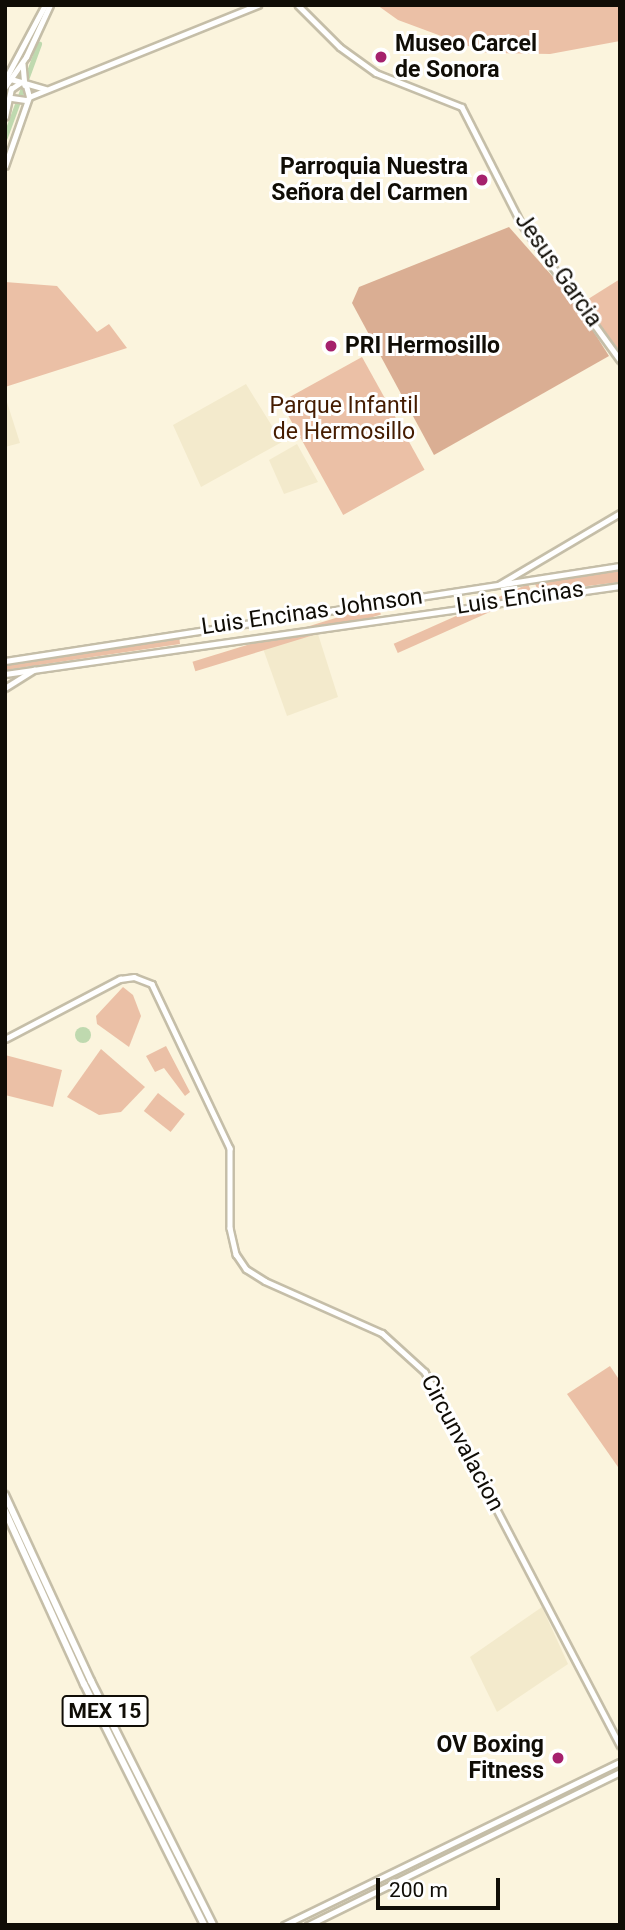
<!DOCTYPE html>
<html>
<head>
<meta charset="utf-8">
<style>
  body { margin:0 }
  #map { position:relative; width:625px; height:1930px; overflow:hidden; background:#fbf4dd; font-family:Roboto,sans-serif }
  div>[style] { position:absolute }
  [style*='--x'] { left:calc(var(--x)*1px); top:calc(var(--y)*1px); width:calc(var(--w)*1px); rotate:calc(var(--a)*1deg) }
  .built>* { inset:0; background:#f3eacc }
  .green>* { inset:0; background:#ebc0a6; transform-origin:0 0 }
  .forest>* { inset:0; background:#daae93 }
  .water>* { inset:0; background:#bfd9af }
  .round { border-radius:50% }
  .canal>* { height:4.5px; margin:-2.25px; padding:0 2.25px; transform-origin:2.25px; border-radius:2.25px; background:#bfd9af }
  .roads { filter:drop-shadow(2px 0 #c5bea8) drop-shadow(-2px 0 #c5bea8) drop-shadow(0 2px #c5bea8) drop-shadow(0 -2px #c5bea8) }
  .secondary>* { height:4.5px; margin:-2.25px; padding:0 2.25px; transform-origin:2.25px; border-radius:2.25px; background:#fff }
  .primary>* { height:5px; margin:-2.5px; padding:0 2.5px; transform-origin:2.5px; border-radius:2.5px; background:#fff }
  .highway>* { height:6px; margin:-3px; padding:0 3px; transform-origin:3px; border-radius:3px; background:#fff }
  .dots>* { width:19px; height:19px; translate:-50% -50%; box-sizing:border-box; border:4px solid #fff; border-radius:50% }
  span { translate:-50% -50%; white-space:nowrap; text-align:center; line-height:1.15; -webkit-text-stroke:6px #fff; paint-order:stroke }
  .shield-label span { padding:2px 5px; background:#fff; border:2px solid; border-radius:5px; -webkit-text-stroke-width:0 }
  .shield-label { font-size:21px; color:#100d06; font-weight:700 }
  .poi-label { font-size:23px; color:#100d06; font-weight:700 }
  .left { translate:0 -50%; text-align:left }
  .right { translate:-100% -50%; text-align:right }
  .street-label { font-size:23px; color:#100d06 }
  .park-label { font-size:23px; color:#451c00 }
  .frame { position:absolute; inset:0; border:7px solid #100d06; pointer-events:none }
  .scale { position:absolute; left:376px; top:1878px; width:124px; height:32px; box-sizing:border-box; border:4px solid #100d06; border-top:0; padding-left:9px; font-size:21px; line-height:24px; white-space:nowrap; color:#100d06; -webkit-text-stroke:5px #fff; paint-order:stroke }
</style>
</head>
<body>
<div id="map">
  <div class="built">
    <div style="clip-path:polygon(246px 384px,272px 426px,283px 421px,291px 437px,201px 487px,173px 425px)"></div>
    <div style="clip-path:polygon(5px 396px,20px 443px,5px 447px)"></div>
    <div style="clip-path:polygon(297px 444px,318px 482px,284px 494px,269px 460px)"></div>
    <div style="clip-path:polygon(317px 631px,338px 697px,287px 716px,260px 640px)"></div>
    <div style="clip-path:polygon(542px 1607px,568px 1664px,497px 1712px,470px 1657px)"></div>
  </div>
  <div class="green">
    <div style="clip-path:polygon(377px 5px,620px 5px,620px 41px,550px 54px,487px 53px,398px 20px)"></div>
    <div style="clip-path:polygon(620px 279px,620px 352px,619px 354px,585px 301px)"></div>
    <div style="clip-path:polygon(5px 282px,57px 286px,97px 332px,109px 324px,127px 348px,5px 387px)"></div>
    <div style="left:362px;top:357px;width:129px;height:93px;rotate:61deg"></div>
    <div style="clip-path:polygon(620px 569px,620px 582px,539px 592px,534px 582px)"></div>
    <div style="left:528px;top:584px;width:10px;height:147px;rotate:66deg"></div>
    <div style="left:378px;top:605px;width:10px;height:194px;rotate:73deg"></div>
    <div style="clip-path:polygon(179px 636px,180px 644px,5px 670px,5px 664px)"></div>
    <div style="clip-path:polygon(123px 987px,133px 995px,141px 1016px,129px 1047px,97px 1024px,96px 1016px)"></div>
    <div style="clip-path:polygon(166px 1046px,190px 1092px,185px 1096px,164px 1068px,155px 1072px,146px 1056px)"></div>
    <div style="clip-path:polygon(101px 1049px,145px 1087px,121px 1112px,99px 1115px,67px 1097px)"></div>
    <div style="clip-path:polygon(5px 1055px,62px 1070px,53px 1107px,5px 1095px)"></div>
    <div style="left:158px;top:1093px;width:34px;height:23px;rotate:38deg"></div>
    <div style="clip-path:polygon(610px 1366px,620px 1381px,618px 1467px,567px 1394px)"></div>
  </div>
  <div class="forest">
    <div style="clip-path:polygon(509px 227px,575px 302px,609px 356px,434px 455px,352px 303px,359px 287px)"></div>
  </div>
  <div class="water">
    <div class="round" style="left:75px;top:1027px;width:16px;height:16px"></div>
  </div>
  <div class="canal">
    <div style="--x:5;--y:137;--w:99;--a:-69.9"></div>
  </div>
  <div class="roads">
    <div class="secondary">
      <div style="--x:298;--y:5;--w:59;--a:45"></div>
      <div style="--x:340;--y:47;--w:44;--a:35.8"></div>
      <div style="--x:376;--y:73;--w:92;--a:21.6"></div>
      <div style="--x:462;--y:107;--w:130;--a:63"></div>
      <div style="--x:521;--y:223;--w:169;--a:54.1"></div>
      <div style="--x:23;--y:64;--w:21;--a:85"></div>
      <div style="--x:11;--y:79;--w:36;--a:16"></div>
      <div style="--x:5;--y:80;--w:85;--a:-61.9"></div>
      <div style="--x:5;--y:87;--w:37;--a:-55"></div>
      <div style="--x:26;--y:57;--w:57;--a:-65.2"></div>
      <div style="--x:29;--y:97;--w:247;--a:-21.9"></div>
      <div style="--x:12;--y:98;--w:15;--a:8"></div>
      <div style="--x:5;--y:117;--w:29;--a:-78"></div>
      <div style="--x:11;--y:89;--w:11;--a:-34"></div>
      <div style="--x:5;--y:166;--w:73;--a:-70.8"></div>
      <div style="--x:29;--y:97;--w:11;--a:-105"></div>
      <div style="--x:500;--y:584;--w:139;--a:-30.6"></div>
      <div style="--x:5;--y:688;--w:34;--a:-32"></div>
      <div style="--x:5;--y:1039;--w:130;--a:-27.6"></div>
      <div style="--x:120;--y:979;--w:14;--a:-8"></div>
      <div style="--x:134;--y:977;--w:19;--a:21"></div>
      <div style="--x:152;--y:984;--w:182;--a:64.6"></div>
      <div style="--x:230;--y:1148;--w:80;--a:90"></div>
      <div style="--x:230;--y:1228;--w:27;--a:77"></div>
      <div style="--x:236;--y:1254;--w:18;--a:56"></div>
      <div style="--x:246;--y:1269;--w:22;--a:32"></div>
      <div style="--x:265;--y:1281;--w:128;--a:24"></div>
      <div style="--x:382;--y:1333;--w:58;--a:42.2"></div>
      <div style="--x:425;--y:1372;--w:421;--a:62.4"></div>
    </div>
    <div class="primary">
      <div style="--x:5;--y:661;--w:622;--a:-8.78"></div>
      <div style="--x:5;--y:674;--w:621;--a:-8.14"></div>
      <div style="--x:284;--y:1925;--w:373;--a:-25.9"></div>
      <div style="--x:308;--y:1925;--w:347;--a:-26.1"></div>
    </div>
    <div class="highway">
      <div style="--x:5;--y:1495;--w:205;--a:65.2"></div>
      <div style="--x:91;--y:1681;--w:273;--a:63.4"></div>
      <div style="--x:5;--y:1511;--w:190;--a:65.5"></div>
      <div style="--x:84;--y:1684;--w:269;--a:63.5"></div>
    </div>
  </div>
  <div class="dots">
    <div style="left:381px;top:57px;background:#a5216d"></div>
    <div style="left:482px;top:180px;background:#a5216d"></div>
    <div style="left:331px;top:346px;background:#a5216d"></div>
    <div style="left:558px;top:1758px;background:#a5216d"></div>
  </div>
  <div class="shield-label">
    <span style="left:105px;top:1711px">MEX 15</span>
  </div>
  <div class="poi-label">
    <span class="left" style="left:395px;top:57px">Museo Carcel<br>de Sonora</span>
    <span class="right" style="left:468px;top:180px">Parroquia Nuestra<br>Señora del Carmen</span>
    <span class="left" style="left:345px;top:346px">PRI Hermosillo</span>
    <span class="right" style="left:544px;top:1758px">OV Boxing<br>Fitness</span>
  </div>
  <div class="street-label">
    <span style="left:558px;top:270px;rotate:55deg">Jesus Garcia</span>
    <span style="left:520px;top:598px;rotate:-8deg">Luis Encinas</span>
    <span style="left:312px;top:612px;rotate:-8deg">Luis Encinas Johnson</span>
    <span style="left:462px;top:1443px;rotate:62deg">Circunvalacion</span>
  </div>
  <div class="park-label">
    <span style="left:344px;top:419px">Parque Infantil<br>de Hermosillo</span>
  </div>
  <div class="frame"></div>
  <div class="scale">200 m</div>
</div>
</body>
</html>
